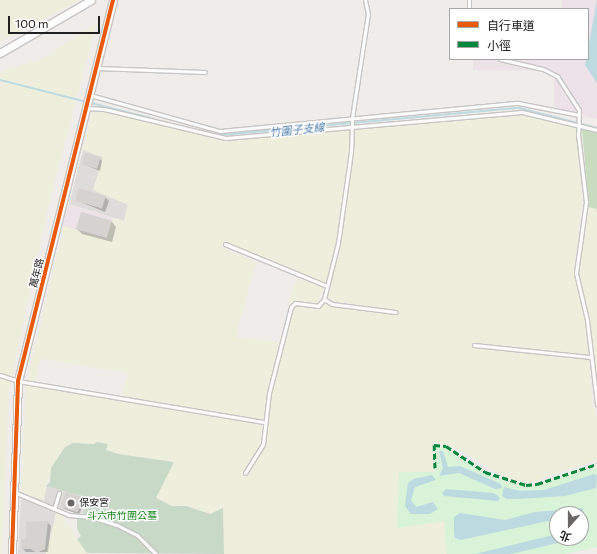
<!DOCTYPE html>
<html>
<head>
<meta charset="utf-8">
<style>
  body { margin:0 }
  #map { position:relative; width:597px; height:554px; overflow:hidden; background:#efece9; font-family:Commissioner,"Noto Sans TC",sans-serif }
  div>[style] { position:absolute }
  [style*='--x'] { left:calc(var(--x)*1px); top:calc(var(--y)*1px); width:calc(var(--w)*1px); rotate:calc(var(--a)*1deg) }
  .residential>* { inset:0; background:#dedcda }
  .industrial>* { inset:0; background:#ece2e8; transform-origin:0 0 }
  .religious>* { inset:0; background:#dddcda }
  .farmland>* { inset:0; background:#eed }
  .forest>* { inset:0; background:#cadcbf }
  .cemetery>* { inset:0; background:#c8d9c8 }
  .park>* { inset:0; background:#d8f3d7 }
  .water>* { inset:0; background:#bddae1 }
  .shadow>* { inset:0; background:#0003 }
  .stream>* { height:2px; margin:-1px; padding:0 1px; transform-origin:1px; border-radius:1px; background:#bddae1 }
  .building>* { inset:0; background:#d5d2d0; transform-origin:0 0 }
  .roads { filter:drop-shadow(1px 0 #c7c6c5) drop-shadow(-1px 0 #c7c6c5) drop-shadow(0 1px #c7c6c5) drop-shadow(0 -1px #c7c6c5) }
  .service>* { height:3px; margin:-1.5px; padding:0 1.5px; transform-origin:1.5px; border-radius:1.5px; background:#fdfcfc }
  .tertiary>* { height:7px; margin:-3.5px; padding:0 3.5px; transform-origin:3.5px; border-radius:3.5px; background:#fdfcfc }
  .quiet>* { height:3px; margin-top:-1.5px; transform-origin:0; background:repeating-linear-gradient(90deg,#00873e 0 6px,transparent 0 9px) }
  .cycleway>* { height:4px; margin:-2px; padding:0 2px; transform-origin:2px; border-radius:2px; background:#e8590c }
  .dots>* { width:11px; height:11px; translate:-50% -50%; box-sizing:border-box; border:2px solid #fff; border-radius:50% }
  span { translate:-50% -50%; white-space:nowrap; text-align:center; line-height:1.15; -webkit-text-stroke:3px #fff; paint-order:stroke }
  .street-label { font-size:10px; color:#202020 }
  .poi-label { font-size:10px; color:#202020 }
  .left { translate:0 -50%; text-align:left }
  .park-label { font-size:10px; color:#0d7f14 }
  .water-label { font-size:11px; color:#4a7aa8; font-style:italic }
  .legend { position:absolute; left:449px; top:8px; width:140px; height:52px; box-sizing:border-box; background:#fff; border:1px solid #a6a6a6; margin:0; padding:5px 7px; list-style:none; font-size:12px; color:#202020 }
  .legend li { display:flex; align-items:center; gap:8px; height:20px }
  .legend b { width:20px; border:1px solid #a6a6a6 }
  .north { position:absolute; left:549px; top:506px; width:40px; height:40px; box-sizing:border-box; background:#fff; border:1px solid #a6a6a6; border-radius:50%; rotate:201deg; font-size:11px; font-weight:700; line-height:16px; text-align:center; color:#202020 }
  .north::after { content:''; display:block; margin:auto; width:14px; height:18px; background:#686766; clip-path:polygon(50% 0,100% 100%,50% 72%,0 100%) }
  .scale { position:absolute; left:8px; top:16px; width:92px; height:18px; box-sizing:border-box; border:2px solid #202020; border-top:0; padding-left:5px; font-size:12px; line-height:14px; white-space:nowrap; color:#202020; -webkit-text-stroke:3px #fff; paint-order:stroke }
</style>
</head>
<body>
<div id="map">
  <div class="residential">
    <div style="clip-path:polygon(83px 150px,103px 157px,124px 202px,128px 204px,124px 221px,69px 204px)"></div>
  </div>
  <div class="industrial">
    <div style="clip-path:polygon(562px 0,597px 0,597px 119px,554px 107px,554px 71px,473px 70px,473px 59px,588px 59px,588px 9px,561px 9px)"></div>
    <div style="left:69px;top:204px;width:46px;height:23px;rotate:18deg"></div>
  </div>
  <div class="religious">
    <div style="clip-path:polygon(46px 486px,82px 496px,87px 504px,84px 514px,57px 509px,46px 554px,18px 554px,21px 493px,44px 500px)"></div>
  </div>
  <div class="farmland">
    <div style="clip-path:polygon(0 0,80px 0,0 42px)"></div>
    <div style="clip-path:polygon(96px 24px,49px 204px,9px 389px,2px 554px,0 554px,0 72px,40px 60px)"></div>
    <div style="clip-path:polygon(93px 110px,104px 110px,224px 140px,351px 128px,350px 152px,336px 242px,326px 283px,292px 272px,229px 243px,222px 244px,223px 248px,256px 262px,236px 337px,279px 342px,263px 420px,122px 396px,128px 373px,40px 359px,35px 382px,27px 381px,64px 226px,107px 239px,113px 218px,124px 221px,128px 205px,93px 190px,103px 157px,83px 150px)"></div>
    <div style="clip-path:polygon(518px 114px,576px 127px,582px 202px,574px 272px,586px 323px,588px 355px,474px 343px,473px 347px,588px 358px,593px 406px,597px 415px,597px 460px,529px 483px,506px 478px,456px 448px,433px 442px,434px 472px,399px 472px,397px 527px,444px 521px,447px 554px,224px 554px,222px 509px,210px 514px,186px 506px,172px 506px,156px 498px,173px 462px,118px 454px,106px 450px,107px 444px,73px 443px,50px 471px,44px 500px,21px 493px,26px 384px,261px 425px,262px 443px,241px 474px,244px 479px,265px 443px,267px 411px,294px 307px,318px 308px,325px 301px,330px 305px,399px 315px,399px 310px,334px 302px,327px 297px,343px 222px,356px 127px)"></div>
    <div style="clip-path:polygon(589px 207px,597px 209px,597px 388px,589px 321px,579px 268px)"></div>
    <div style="clip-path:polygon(296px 279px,324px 287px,317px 303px,295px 300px,289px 304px)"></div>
    <div style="clip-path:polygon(57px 512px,61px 514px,88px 554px,46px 554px)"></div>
  </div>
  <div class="forest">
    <div style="clip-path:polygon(582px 129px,597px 132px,597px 209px,589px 207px)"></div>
  </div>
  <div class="cemetery">
    <div style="clip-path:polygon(97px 442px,108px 444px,106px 450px,118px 454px,174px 462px,156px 498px,172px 506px,186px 506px,210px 514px,223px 508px,224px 554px,87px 553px,77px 539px,81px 536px,77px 529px,77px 518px,83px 518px,86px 504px,81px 502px,82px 496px,46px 486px,50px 482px,51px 468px,65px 447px,73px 443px,94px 444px)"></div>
  </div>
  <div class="park">
    <div style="clip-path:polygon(evenodd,435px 447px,446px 448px,479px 470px,501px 480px,529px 487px,597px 467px,597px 547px,565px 554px,447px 554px,444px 521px,397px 528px,399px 472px,435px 472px,435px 447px,557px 514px,581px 514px,581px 538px,557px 538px,557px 514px)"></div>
  </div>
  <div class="water">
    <div style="clip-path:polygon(597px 0,597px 83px,585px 65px)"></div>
    <div style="clip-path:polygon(439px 451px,443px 451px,448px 467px,460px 466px,501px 484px,502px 488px,495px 489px,459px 473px,439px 476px,443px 468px)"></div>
    <div style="clip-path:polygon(594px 474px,597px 476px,596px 488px,565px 496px,519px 499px,507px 499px,502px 496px,504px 487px,520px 491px,544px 490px)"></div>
    <div style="clip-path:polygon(432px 475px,436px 480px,415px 487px,411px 500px,416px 507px,433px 502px,438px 509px,430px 514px,411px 514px,405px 506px,408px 483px,413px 479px)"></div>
    <div style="clip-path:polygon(446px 489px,494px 493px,500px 498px,498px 501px,444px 496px,442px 493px)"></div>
    <div style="clip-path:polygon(582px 508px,585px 515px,557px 514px,557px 519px,461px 540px,455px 538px,454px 534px,454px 517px,460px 513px,505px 520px,535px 512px)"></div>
    <div style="clip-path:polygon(557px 534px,557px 538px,579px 538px,511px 554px,475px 554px)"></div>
  </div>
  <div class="shadow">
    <div style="clip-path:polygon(99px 158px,102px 161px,100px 171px,83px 164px)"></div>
    <div style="clip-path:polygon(105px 197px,109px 201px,105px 212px,76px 200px)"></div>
    <div style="clip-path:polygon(112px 222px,116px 227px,112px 242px,82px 234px,77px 229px)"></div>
    <div style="clip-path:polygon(81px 498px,84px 502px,79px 515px,63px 508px)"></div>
    <div style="clip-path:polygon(47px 522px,51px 526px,48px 552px,26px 552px,23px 549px,27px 540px)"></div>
  </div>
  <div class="stream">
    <div style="--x:0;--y:80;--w:155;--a:14.2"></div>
    <div style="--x:220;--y:135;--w:300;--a:-5.2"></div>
    <div style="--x:519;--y:108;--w:81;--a:14.4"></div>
  </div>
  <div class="building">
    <div style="left:85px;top:153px;width:16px;height:12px;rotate:15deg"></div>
    <div style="left:79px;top:188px;width:28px;height:13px;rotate:17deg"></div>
    <div style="left:81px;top:212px;width:32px;height:18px;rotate:16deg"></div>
    <div style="left:66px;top:492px;width:17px;height:16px;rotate:17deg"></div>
    <div style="clip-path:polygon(48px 521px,45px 549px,37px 553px,30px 549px,22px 549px,21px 539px,26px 539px,26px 522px)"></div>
  </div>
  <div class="roads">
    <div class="service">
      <div style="--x:469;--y:0;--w:9;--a:90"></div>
      <div style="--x:500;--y:59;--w:44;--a:13.1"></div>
      <div style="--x:543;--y:69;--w:16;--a:27"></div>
      <div style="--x:557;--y:76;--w:40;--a:57.1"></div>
      <div style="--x:579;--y:110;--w:24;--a:92"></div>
      <div style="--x:578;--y:134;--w:68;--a:83.3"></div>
      <div style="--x:586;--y:202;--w:72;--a:98"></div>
      <div style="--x:576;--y:273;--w:48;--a:76.8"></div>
      <div style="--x:587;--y:320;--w:85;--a:83.2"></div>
      <div style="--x:97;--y:68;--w:108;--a:2.1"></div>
      <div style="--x:90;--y:95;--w:135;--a:15.5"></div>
      <div style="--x:220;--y:131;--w:299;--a:-5.4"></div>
      <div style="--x:518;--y:103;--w:62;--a:11.1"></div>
      <div style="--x:87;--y:108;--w:17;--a:3"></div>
      <div style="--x:104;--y:109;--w:125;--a:13.4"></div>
      <div style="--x:226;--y:138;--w:297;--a:-5"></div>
      <div style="--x:522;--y:112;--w:77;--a:13.5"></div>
      <div style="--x:225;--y:244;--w:110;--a:22.4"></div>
      <div style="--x:324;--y:299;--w:9;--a:32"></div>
      <div style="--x:332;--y:304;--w:64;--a:7.1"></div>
      <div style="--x:474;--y:345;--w:118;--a:5.9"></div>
      <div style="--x:0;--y:375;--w:19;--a:18"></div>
      <div style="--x:18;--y:381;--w:249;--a:9.5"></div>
      <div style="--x:245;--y:473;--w:34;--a:-58"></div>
      <div style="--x:263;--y:444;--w:51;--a:-83.3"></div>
      <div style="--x:269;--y:393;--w:89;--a:-75.7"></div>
      <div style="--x:291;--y:307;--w:6;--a:-45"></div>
      <div style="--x:295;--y:303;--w:23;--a:7"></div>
      <div style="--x:318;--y:306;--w:9;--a:-49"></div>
      <div style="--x:324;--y:299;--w:58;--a:-76"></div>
      <div style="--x:338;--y:243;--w:92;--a:-81.9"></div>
      <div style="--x:351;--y:152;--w:34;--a:-88"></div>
      <div style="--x:352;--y:118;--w:105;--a:-81.3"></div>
      <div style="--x:368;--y:14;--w:14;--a:-102"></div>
      <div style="--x:14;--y:492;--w:60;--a:22.7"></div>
      <div style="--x:69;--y:515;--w:23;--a:5"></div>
      <div style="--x:92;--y:517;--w:26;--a:18"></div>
      <div style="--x:117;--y:525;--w:22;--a:27"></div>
      <div style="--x:137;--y:535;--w:27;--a:45"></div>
      <div style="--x:54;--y:509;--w:17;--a:-73"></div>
    </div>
    <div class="tertiary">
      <div style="--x:0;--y:53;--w:105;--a:-30.2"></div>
      <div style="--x:12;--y:554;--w:173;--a:-88"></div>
      <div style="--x:18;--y:381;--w:393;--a:-76"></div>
    </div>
  </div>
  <div class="quiet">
    <div style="--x:435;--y:468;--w:23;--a:-92"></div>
    <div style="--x:434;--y:445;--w:12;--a:5"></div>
    <div style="--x:446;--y:446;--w:47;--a:33.7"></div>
    <div style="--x:485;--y:472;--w:43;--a:17.6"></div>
    <div style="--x:526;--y:485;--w:11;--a:-5"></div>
    <div style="--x:537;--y:484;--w:63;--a:-18.4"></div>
  </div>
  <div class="cycleway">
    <div style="--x:12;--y:554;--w:173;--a:-88"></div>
    <div style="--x:18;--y:381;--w:393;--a:-76"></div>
  </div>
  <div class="dots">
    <div style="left:71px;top:503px;background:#686766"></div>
  </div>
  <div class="street-label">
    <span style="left:37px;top:273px;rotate:-76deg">萬年路</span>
  </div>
  <div class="poi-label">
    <span class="left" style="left:79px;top:503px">保安宮</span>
  </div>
  <div class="park-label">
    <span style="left:122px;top:516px">斗六市竹圍公墓</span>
  </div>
  <div class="water-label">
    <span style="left:297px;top:130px;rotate:-6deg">竹圍子支線</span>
  </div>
  <ul class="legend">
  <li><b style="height:5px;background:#e8590c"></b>自行車道</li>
  <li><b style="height:5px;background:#00873e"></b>小徑</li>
  </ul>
  <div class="north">北</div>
  <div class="scale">100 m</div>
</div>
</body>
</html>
